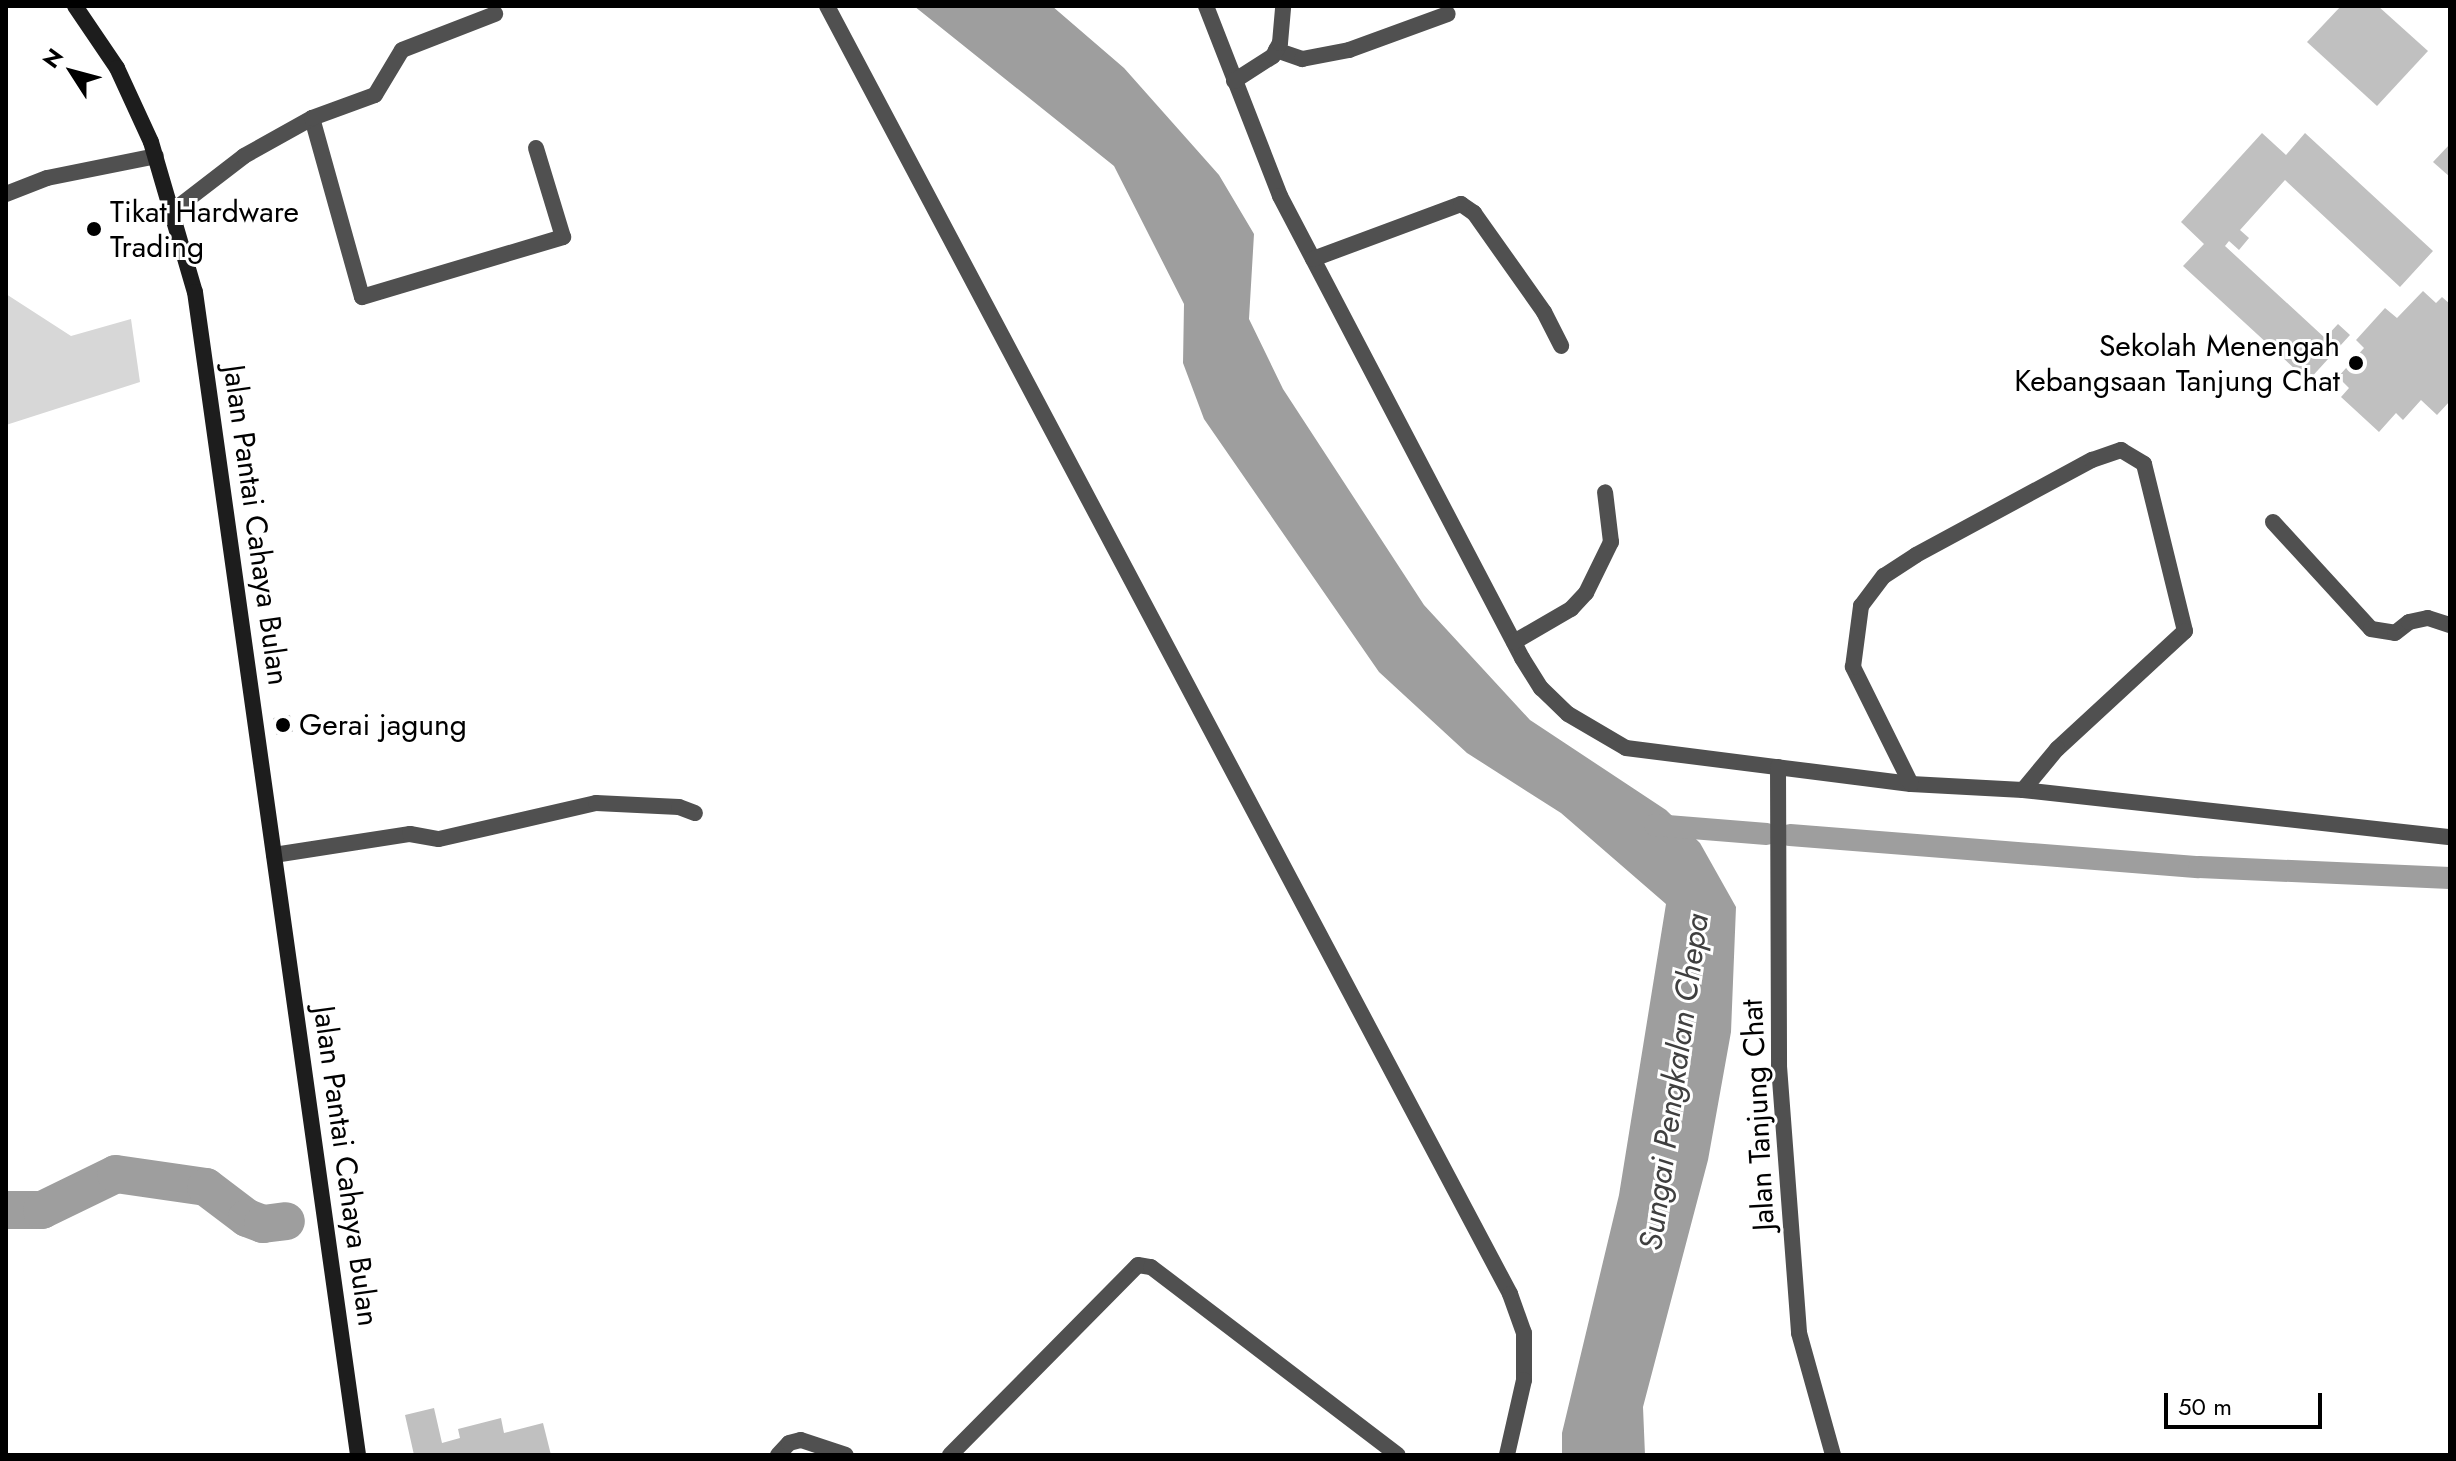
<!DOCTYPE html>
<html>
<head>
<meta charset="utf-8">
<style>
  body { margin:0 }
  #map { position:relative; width:2456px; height:1461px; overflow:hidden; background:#fff; font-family:Jost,sans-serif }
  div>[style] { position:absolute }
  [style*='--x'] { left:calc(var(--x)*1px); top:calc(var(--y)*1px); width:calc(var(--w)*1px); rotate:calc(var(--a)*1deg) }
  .green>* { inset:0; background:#d7d7d7 }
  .water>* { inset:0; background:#9e9e9e }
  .canal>* { height:22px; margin:-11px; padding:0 11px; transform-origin:11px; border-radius:11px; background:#9e9e9e }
  .river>* { height:38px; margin:-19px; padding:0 19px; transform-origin:19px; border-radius:19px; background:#9e9e9e }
  .building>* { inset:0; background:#c0c0c0; transform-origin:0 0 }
  .minor>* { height:16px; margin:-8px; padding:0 8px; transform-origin:8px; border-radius:8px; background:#505050 }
  .secondary>* { height:16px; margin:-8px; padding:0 8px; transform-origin:8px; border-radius:8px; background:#1d1d1d }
  .dots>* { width:22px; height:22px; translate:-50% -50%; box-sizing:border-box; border:4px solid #fff; border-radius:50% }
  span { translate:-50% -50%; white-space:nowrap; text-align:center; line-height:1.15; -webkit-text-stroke:6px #fff; paint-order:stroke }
  .poi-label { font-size:30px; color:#000 }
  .left { translate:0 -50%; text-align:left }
  .right { translate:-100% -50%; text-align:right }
  .street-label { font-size:30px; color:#000 }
  .water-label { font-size:32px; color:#3f3f3f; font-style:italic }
  .frame { position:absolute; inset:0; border:8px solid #000; pointer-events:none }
  .north { position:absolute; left:32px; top:32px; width:80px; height:80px; -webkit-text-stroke:6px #fff; paint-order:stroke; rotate:306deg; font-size:22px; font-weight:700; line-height:32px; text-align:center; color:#000 }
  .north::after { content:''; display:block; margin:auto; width:28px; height:36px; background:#000; clip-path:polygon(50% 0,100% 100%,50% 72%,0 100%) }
  .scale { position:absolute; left:2164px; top:1393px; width:158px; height:36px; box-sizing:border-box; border:4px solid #000; border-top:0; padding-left:10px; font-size:24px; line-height:28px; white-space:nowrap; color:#000; -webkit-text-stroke:6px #fff; paint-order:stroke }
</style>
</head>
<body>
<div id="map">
  <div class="green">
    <div style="clip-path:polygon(6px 294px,71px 336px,131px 319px,140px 382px,6px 425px)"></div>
  </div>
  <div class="water">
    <div style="clip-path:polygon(914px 6px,1052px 6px,1124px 68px,1219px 175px,1254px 234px,1249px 319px,1283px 389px,1424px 605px,1530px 720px,1666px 810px,1700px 843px,1736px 907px,1731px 1032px,1708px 1160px,1643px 1407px,1645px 1455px,1562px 1455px,1562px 1433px,1619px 1195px,1666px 904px,1561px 813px,1467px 753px,1379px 672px,1204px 419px,1183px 363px,1184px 304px,1114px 166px)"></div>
  </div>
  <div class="canal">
    <div style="--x:1655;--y:825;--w:112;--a:4.6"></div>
    <div style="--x:1790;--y:835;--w:410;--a:4.5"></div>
    <div style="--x:2199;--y:867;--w:251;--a:2.5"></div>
  </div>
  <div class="river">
    <div style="--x:6;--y:1210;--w:36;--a:0"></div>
    <div style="--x:42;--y:1210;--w:82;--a:-25.9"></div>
    <div style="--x:116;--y:1174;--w:91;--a:8.2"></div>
    <div style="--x:206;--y:1187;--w:51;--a:37.1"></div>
    <div style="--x:247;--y:1218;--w:17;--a:21"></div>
    <div style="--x:263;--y:1224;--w:23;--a:-7"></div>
  </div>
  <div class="building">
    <div style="clip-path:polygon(2341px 6px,2378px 6px,2428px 51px,2377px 106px,2307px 42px)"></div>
    <div style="clip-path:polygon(2262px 133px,2286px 155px,2305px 133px,2433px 251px,2400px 287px,2285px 180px,2240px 230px,2249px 238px,2239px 250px,2229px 241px,2225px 246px,2325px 338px,2338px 324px,2350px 335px,2308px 381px,2183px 266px,2204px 244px,2181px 222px)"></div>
    <div style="clip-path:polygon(2450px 144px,2450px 177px,2433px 162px)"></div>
    <div style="clip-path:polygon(2423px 291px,2436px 303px,2442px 297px,2450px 304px,2450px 401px,2437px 415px,2421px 400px,2403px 420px,2396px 413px,2379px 432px,2341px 397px,2349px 388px,2338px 377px,2364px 348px,2356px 340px,2385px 308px,2397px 318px)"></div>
    <div style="left:290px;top:715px;width:17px;height:17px;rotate:80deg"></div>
    <div style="clip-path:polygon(434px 1408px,442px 1443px,460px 1438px,458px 1429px,501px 1418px,504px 1433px,543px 1423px,551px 1455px,414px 1455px,405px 1415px)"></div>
  </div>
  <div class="minor">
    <div style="--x:827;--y:6;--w:1458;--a:62.06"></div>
    <div style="--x:1510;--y:1294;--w:41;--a:70.3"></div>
    <div style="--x:1524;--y:1333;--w:47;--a:90"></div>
    <div style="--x:1524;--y:1380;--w:77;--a:102.8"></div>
    <div style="--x:1206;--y:6;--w:204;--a:68.7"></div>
    <div style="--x:1280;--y:196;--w:522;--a:62.35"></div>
    <div style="--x:1522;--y:658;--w:36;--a:58"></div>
    <div style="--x:1541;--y:688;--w:37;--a:44"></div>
    <div style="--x:1568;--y:714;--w:67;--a:30.4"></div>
    <div style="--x:1626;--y:748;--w:287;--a:7.2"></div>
    <div style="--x:1911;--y:784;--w:112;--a:3.1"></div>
    <div style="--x:2023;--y:790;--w:430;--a:6.3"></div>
    <div style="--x:1276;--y:50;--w:28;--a:19"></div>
    <div style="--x:1302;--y:59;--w:48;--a:-10.8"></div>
    <div style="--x:1349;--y:50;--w:105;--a:-20"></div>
    <div style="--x:1234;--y:81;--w:46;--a:-32.7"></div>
    <div style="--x:1273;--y:56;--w:15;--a:-62"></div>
    <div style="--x:1280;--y:43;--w:37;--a:-85"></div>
    <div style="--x:312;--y:118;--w:186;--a:74.4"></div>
    <div style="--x:362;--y:297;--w:210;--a:-16.6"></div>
    <div style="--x:563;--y:237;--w:93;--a:-106.9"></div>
    <div style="--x:6;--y:194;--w:44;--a:-21.3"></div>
    <div style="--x:47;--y:178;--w:111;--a:-11.4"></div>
    <div style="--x:174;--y:210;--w:88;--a:-37.6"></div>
    <div style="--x:244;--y:156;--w:78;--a:-29.2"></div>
    <div style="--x:312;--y:118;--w:67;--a:-20.1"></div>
    <div style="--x:375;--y:95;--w:52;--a:-59"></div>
    <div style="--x:402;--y:50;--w:100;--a:-21.2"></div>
    <div style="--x:1313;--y:259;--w:158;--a:-20.4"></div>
    <div style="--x:1461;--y:204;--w:16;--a:35"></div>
    <div style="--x:1474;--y:213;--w:121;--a:54.7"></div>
    <div style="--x:1544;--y:312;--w:38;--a:63"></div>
    <div style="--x:2273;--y:522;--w:145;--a:47.5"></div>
    <div style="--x:2371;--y:629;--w:24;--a:9"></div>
    <div style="--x:2395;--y:633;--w:18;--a:-38"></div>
    <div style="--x:2409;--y:622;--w:19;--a:-12"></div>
    <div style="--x:2428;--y:618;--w:23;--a:18"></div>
    <div style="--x:1514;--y:642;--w:66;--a:-30.1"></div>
    <div style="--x:1571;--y:609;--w:22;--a:-47"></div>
    <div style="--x:1586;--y:593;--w:57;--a:-63.9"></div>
    <div style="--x:1611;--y:542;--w:50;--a:-96.8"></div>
    <div style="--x:1778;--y:767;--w:299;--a:89.8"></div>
    <div style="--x:1779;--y:1066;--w:268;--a:85.7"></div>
    <div style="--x:1799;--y:1333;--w:127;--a:74.4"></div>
    <div style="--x:1911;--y:784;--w:131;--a:-116.4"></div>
    <div style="--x:1853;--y:667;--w:62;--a:-82.5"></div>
    <div style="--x:1861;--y:606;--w:38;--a:-53"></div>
    <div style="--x:1884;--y:576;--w:38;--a:-33"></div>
    <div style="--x:1916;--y:555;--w:200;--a:-28.4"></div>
    <div style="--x:2092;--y:460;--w:31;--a:-19"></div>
    <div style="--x:2121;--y:450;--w:27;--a:31"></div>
    <div style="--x:2144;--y:464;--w:172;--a:76.2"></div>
    <div style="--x:2185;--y:631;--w:174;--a:137.3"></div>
    <div style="--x:2057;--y:749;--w:53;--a:129.7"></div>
    <div style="--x:274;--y:855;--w:138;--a:-8.8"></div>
    <div style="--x:410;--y:834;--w:29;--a:10"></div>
    <div style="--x:439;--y:839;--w:161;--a:-12.9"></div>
    <div style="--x:596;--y:803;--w:83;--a:2.8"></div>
    <div style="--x:679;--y:807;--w:17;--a:21"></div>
    <div style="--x:778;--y:1455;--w:16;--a:-47"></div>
    <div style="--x:789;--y:1443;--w:12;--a:-14"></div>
    <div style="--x:801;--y:1440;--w:47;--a:18.4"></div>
    <div style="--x:950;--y:1455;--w:267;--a:-45.3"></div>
    <div style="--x:1138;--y:1265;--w:13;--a:9"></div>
    <div style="--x:1151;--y:1267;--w:310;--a:37.3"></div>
  </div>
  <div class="secondary">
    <div style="--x:75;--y:6;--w:75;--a:55.9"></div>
    <div style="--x:117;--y:68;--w:81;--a:65.3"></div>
    <div style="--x:151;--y:142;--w:156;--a:73.7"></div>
    <div style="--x:195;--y:292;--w:1174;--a:82.02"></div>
  </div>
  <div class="dots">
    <div style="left:94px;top:229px;background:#000"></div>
    <div style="left:2356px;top:363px;background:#000"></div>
    <div style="left:283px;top:725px;background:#000"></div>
  </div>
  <div class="poi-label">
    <span class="left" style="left:110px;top:229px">Tikat Hardware<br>Trading</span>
    <span class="right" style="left:2340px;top:363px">Sekolah Menengah<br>Kebangsaan Tanjung Chat</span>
    <span class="left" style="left:299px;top:725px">Gerai jagung</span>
  </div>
  <div class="street-label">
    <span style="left:256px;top:525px;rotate:82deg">Jalan Pantai Cahaya Bulan</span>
    <span style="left:1758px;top:1115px;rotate:-93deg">Jalan Tanjung Chat</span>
    <span style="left:346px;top:1166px;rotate:82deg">Jalan Pantai Cahaya Bulan</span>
  </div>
  <div class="water-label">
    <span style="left:1674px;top:1082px;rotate:-82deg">Sungai Pengkalan Chepa</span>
  </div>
  <div class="frame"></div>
  <div class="north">N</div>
  <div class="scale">50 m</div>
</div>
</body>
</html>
